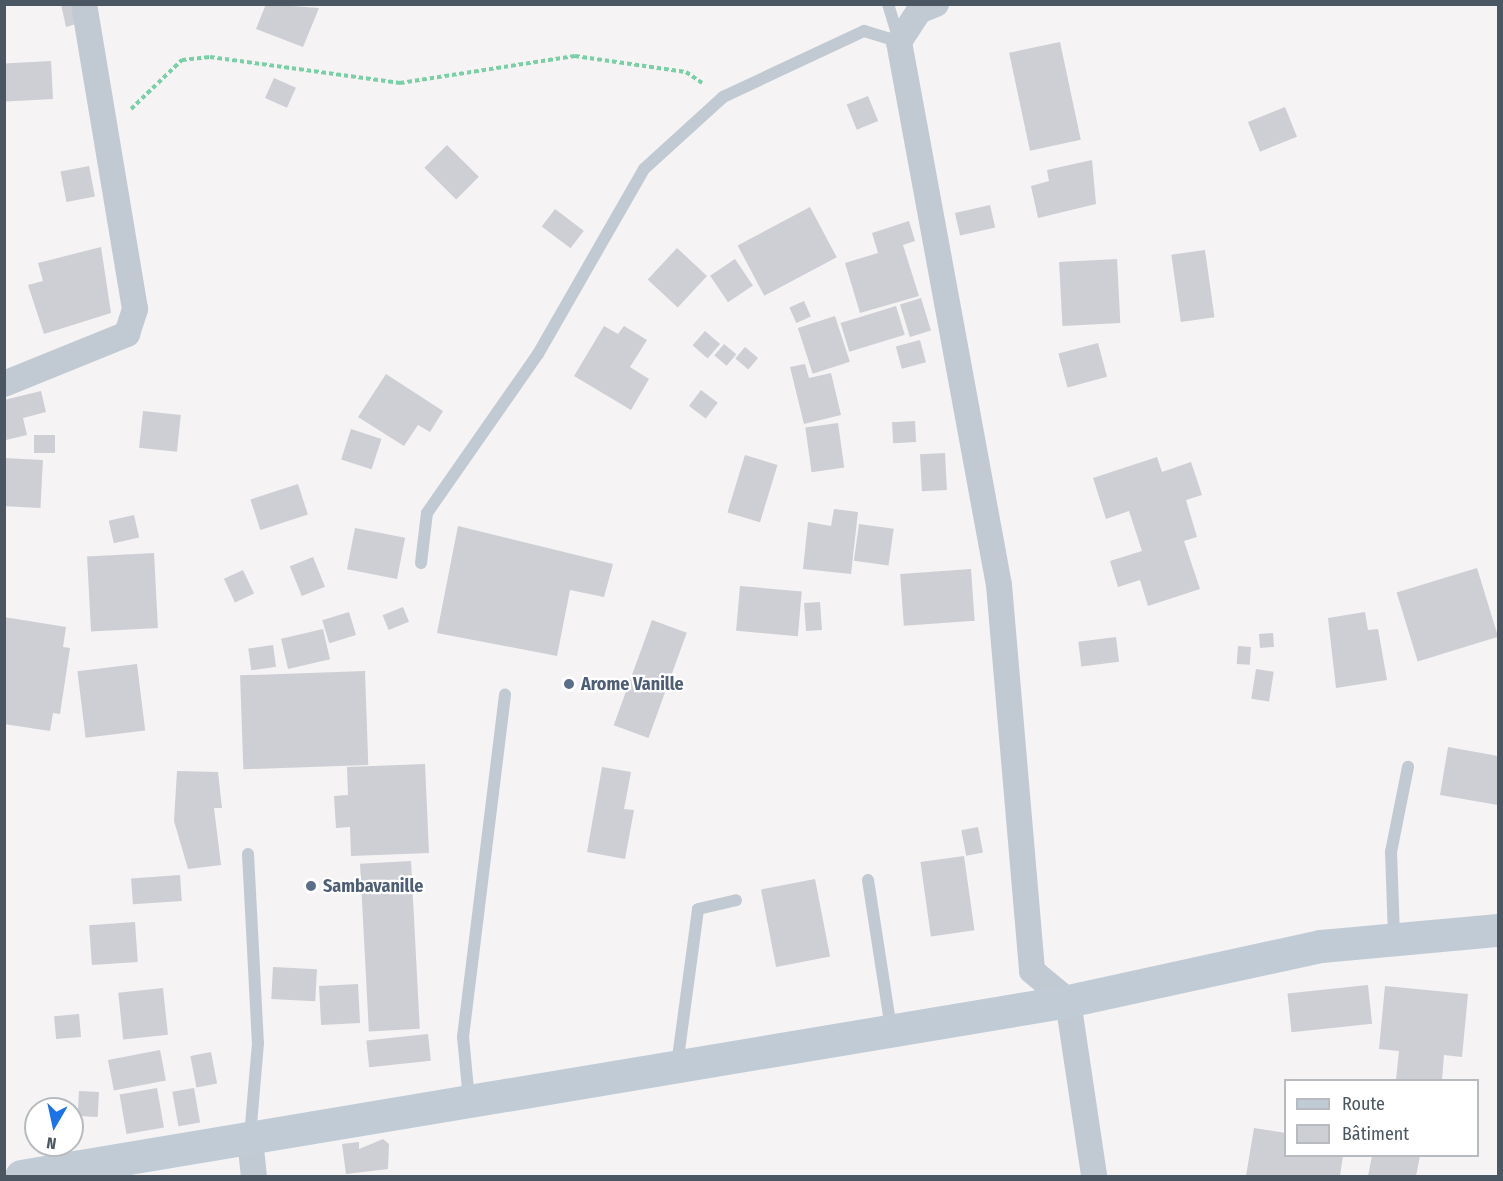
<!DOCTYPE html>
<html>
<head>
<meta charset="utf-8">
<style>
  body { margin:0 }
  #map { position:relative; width:1503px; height:1181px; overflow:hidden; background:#f5f3f3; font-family:"Fira Sans Condensed",sans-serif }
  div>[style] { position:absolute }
  .building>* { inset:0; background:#cdcfd5; transform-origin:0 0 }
  .path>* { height:4px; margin-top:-2px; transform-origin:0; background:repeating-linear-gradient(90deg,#7ad0a6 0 4.5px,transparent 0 7.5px) }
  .lane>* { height:12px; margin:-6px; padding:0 6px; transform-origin:6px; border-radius:6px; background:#c1cad2 }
  .street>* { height:26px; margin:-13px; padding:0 13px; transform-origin:13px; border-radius:13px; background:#c1cad2 }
  .secondary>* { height:33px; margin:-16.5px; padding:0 16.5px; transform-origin:16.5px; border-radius:16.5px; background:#c1cbd6 }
  .dots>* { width:16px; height:16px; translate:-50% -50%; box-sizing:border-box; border:3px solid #fff; border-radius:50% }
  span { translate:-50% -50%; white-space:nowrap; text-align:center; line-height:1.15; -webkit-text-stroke:4.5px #fff; paint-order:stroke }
  .service-label { font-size:18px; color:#4e5e75; font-weight:700 }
  .left { translate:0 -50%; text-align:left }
  .frame { position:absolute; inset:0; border:6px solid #4a5661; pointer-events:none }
  .legend { position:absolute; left:1284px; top:1079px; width:195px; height:78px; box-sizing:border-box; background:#fff; border:2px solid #b7bbc0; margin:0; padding:8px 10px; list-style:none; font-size:18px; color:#4a5661 }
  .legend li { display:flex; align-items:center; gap:12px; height:30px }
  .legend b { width:30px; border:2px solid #b7bbc0 }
  .north { position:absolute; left:24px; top:1097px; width:60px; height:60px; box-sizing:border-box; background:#fff; border:2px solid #b7bbc0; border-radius:50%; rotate:189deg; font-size:16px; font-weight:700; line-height:24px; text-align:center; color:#4a5661 }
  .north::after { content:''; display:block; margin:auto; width:21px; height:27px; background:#1a73e8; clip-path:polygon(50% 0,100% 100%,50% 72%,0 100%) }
</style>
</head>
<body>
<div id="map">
  <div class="building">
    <div style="clip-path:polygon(61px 4px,79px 4px,83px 22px,66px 27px)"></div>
    <div style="clip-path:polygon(266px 4px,319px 8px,303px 47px,256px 29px)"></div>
    <div style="left:1060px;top:42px;width:100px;height:52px;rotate:78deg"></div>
    <div style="left:51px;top:61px;width:38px;height:47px;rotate:87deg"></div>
    <div style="left:274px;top:78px;width:24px;height:22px;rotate:24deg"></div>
    <div style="left:868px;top:96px;width:27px;height:23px;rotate:68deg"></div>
    <div style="left:1285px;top:107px;width:32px;height:40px;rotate:68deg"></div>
    <div style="left:447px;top:145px;width:45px;height:32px;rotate:45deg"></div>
    <div style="clip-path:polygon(1092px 160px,1096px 204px,1038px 218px,1031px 186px,1049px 181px,1047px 170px)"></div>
    <div style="left:89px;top:166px;width:31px;height:29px;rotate:79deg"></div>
    <div style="left:990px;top:205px;width:23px;height:36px;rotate:77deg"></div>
    <div style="left:810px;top:207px;width:57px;height:82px;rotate:62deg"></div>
    <div style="left:555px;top:209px;width:36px;height:22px;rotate:37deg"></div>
    <div style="clip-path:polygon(909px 221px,915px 241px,903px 245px,919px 296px,860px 313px,845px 263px,878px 253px,872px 233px)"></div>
    <div style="clip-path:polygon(101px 247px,111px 313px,44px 334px,28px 285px,43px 281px,38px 263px)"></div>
    <div style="left:677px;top:248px;width:41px;height:43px;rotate:43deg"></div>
    <div style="left:1205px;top:250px;width:68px;height:34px;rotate:82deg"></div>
    <div style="left:735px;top:259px;width:32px;height:30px;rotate:56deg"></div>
    <div style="left:1117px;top:259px;width:64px;height:58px;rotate:87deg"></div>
    <div style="left:921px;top:298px;width:34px;height:22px;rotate:73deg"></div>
    <div style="left:804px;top:301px;width:17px;height:16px;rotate:66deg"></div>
    <div style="left:896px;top:306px;width:30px;height:58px;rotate:73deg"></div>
    <div style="left:835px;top:316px;width:48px;height:39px;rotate:72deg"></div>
    <div style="clip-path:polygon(604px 326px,618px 334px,624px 326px,647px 340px,630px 367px,649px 379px,631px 410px,574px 376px)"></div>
    <div style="left:705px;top:331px;width:20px;height:19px;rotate:41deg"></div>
    <div style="left:920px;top:340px;width:23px;height:25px;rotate:75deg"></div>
    <div style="left:1098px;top:343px;width:35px;height:41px;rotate:75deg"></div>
    <div style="left:724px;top:344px;width:16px;height:15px;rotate:40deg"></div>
    <div style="left:745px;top:347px;width:17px;height:15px;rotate:40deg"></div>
    <div style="clip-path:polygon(805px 364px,809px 378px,831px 373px,841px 415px,804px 424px,790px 367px)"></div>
    <div style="clip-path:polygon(386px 374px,443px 411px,430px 432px,418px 425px,404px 446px,358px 417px)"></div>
    <div style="left:701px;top:390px;width:21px;height:20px;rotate:37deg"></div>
    <div style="clip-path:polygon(41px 391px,46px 412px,23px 418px,27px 435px,6px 440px,4px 400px)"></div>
    <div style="left:143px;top:411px;width:38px;height:37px;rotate:6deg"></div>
    <div style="left:915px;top:421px;width:21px;height:23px;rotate:87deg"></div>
    <div style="left:838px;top:423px;width:45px;height:33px;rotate:82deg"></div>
    <div style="left:351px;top:429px;width:32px;height:32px;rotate:18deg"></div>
    <div style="left:34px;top:435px;width:21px;height:18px"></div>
    <div style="left:945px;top:453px;width:37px;height:25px;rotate:87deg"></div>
    <div style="left:745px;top:455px;width:34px;height:60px;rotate:17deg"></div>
    <div style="clip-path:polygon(1157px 457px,1162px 472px,1191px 462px,1202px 495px,1186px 500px,1197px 537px,1184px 541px,1200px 589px,1148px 606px,1140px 580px,1118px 587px,1110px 561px,1142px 551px,1129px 511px,1106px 519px,1093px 478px)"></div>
    <div style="left:4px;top:458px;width:39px;height:48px;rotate:3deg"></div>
    <div style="left:298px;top:484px;width:32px;height:50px;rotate:72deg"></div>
    <div style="clip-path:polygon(834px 509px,858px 512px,851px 574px,803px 569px,808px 522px,831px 526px)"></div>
    <div style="left:134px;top:515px;width:23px;height:26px;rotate:77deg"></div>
    <div style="left:859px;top:524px;width:35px;height:37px;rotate:8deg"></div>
    <div style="clip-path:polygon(458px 526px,613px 564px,604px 597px,570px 590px,557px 656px,437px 633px)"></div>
    <div style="left:355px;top:528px;width:51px;height:42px;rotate:11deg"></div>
    <div style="left:154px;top:553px;width:75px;height:67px;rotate:87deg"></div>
    <div style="left:313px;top:557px;width:32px;height:25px;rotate:68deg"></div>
    <div style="left:1477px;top:568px;width:72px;height:84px;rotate:73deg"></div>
    <div style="left:971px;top:569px;width:52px;height:71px;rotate:86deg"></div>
    <div style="left:243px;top:570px;width:26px;height:21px;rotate:65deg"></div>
    <div style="left:740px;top:586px;width:62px;height:45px;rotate:5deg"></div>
    <div style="left:820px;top:602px;width:28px;height:16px;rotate:86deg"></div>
    <div style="left:403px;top:607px;width:16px;height:22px;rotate:68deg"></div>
    <div style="left:349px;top:612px;width:24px;height:28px;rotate:73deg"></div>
    <div style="clip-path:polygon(1365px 612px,1368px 630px,1378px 629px,1387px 680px,1336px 688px,1328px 618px)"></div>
    <div style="clip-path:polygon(4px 617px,66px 627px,63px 647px,70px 648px,60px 714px,53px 713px,50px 731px,4px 724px)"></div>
    <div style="left:652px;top:620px;width:37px;height:112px;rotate:20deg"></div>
    <div style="left:323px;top:629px;width:31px;height:43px;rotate:77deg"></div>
    <div style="left:1273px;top:633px;width:14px;height:14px;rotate:86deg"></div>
    <div style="left:1116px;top:637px;width:25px;height:38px;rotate:83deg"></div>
    <div style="left:273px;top:645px;width:22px;height:25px;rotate:82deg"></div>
    <div style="left:1238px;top:646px;width:13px;height:18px;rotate:4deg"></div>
    <div style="left:137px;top:664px;width:67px;height:60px;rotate:83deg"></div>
    <div style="left:1256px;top:669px;width:18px;height:30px;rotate:9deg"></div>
    <div style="left:365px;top:671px;width:94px;height:125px;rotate:88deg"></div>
    <div style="clip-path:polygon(1448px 747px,1498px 756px,1498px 805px,1440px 795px)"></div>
    <div style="clip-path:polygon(425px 764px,429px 853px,351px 856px,350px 827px,336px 828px,334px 796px,348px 795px,347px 767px)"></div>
    <div style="clip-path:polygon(602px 767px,631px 772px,624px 809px,634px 810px,625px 859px,587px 852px)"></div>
    <div style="clip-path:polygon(177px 771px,218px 772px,222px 808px,214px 808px,221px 865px,188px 869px,174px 821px)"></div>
    <div style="left:978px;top:827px;width:26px;height:17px;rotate:79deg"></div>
    <div style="left:964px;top:856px;width:75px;height:44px;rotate:82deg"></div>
    <div style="left:411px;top:861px;width:168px;height:51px;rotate:87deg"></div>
    <div style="left:180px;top:875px;width:26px;height:49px;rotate:86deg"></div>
    <div style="left:815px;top:879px;width:79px;height:55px;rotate:79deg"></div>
    <div style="left:135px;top:922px;width:40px;height:46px;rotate:86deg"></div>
    <div style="left:273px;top:967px;width:44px;height:32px;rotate:3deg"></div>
    <div style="left:358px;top:984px;width:39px;height:39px;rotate:87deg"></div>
    <div style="left:1368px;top:985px;width:39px;height:81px;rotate:84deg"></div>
    <div style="clip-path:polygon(1385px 986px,1468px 994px,1462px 1057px,1444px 1055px,1442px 1080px,1396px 1080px,1399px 1051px,1379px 1049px)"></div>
    <div style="left:163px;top:988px;width:47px;height:45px;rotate:84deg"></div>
    <div style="left:79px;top:1014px;width:23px;height:25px;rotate:85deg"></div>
    <div style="left:428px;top:1034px;width:27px;height:62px;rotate:84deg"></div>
    <div style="left:160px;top:1050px;width:31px;height:53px;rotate:79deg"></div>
    <div style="left:211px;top:1052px;width:32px;height:21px;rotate:79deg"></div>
    <div style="left:157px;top:1088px;width:40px;height:38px;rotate:80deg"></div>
    <div style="left:194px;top:1088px;width:35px;height:22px;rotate:80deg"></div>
    <div style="left:79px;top:1091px;width:20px;height:25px;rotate:3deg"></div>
    <div style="clip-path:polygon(1254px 1128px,1286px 1133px,1286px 1156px,1343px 1156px,1340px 1176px,1246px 1176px)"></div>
    <div style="clip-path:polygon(383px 1139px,389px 1144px,388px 1169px,346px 1174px,342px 1144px,359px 1142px,359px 1149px)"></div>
    <div style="clip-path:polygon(1372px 1156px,1420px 1156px,1416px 1176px,1368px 1176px)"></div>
  </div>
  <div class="path">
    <div style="left:131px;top:109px;width:71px;rotate:-43.9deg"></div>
    <div style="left:182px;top:60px;width:28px;rotate:-6deg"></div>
    <div style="left:210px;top:57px;width:192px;rotate:7.8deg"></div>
    <div style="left:400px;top:83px;width:177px;rotate:-8.8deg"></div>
    <div style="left:575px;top:56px;width:112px;rotate:8.2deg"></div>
    <div style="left:686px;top:72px;width:22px;rotate:34deg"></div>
  </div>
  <div class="lane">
    <div style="left:888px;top:4px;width:38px;rotate:73deg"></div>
    <div style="left:421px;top:563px;width:50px;rotate:-83.2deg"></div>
    <div style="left:427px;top:513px;width:194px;rotate:-55.1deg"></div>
    <div style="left:538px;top:354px;width:213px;rotate:-60.2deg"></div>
    <div style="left:644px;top:169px;width:107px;rotate:-42.3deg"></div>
    <div style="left:723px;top:97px;width:156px;rotate:-25.1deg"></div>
    <div style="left:864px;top:31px;width:37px;rotate:17deg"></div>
    <div style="left:248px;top:854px;width:189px;rotate:87deg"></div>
    <div style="left:258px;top:1043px;width:94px;rotate:94.9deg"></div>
    <div style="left:868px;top:880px;width:151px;rotate:81.2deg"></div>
    <div style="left:1394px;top:937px;width:85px;rotate:-92deg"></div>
    <div style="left:1391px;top:852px;width:87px;rotate:-78.7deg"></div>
    <div style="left:677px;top:1065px;width:157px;rotate:-82.3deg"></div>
    <div style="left:698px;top:909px;width:39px;rotate:-13deg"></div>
    <div style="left:469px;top:1100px;width:63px;rotate:-95.4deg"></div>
    <div style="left:463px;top:1037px;width:345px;rotate:-83deg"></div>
  </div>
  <div class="street">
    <div style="left:936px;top:4px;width:18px;rotate:158deg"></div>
    <div style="left:919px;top:11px;width:37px;rotate:123deg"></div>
    <div style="left:899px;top:42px;width:552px;rotate:79.57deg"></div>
    <div style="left:999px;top:585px;width:387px;rotate:85.1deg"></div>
    <div style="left:1032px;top:971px;width:47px;rotate:39.8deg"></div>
    <div style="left:1068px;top:1001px;width:177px;rotate:81.5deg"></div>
    <div style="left:4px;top:384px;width:133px;rotate:-22.1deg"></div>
    <div style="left:127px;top:334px;width:26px;rotate:-72deg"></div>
    <div style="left:135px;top:309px;width:309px;rotate:-99.5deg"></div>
    <div style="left:250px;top:1139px;width:37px;rotate:84deg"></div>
  </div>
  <div class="secondary">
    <div style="left:21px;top:1176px;width:1062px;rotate:-9.49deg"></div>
    <div style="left:1068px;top:1001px;width:259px;rotate:-12.3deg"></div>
    <div style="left:1321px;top:946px;width:178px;rotate:-5.2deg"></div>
  </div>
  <div class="dots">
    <div style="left:569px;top:684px;background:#5c6f8a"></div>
    <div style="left:311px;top:886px;background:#5c6f8a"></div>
  </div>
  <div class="service-label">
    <span class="left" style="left:581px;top:684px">Arome Vanille</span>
    <span class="left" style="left:323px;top:886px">Sambavanille</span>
  </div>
  <div class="frame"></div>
  <ul class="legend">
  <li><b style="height:8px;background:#c1cbd6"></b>Route</li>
  <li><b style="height:16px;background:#cdcfd5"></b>Bâtiment</li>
  </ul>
  <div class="north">N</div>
</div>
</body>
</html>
